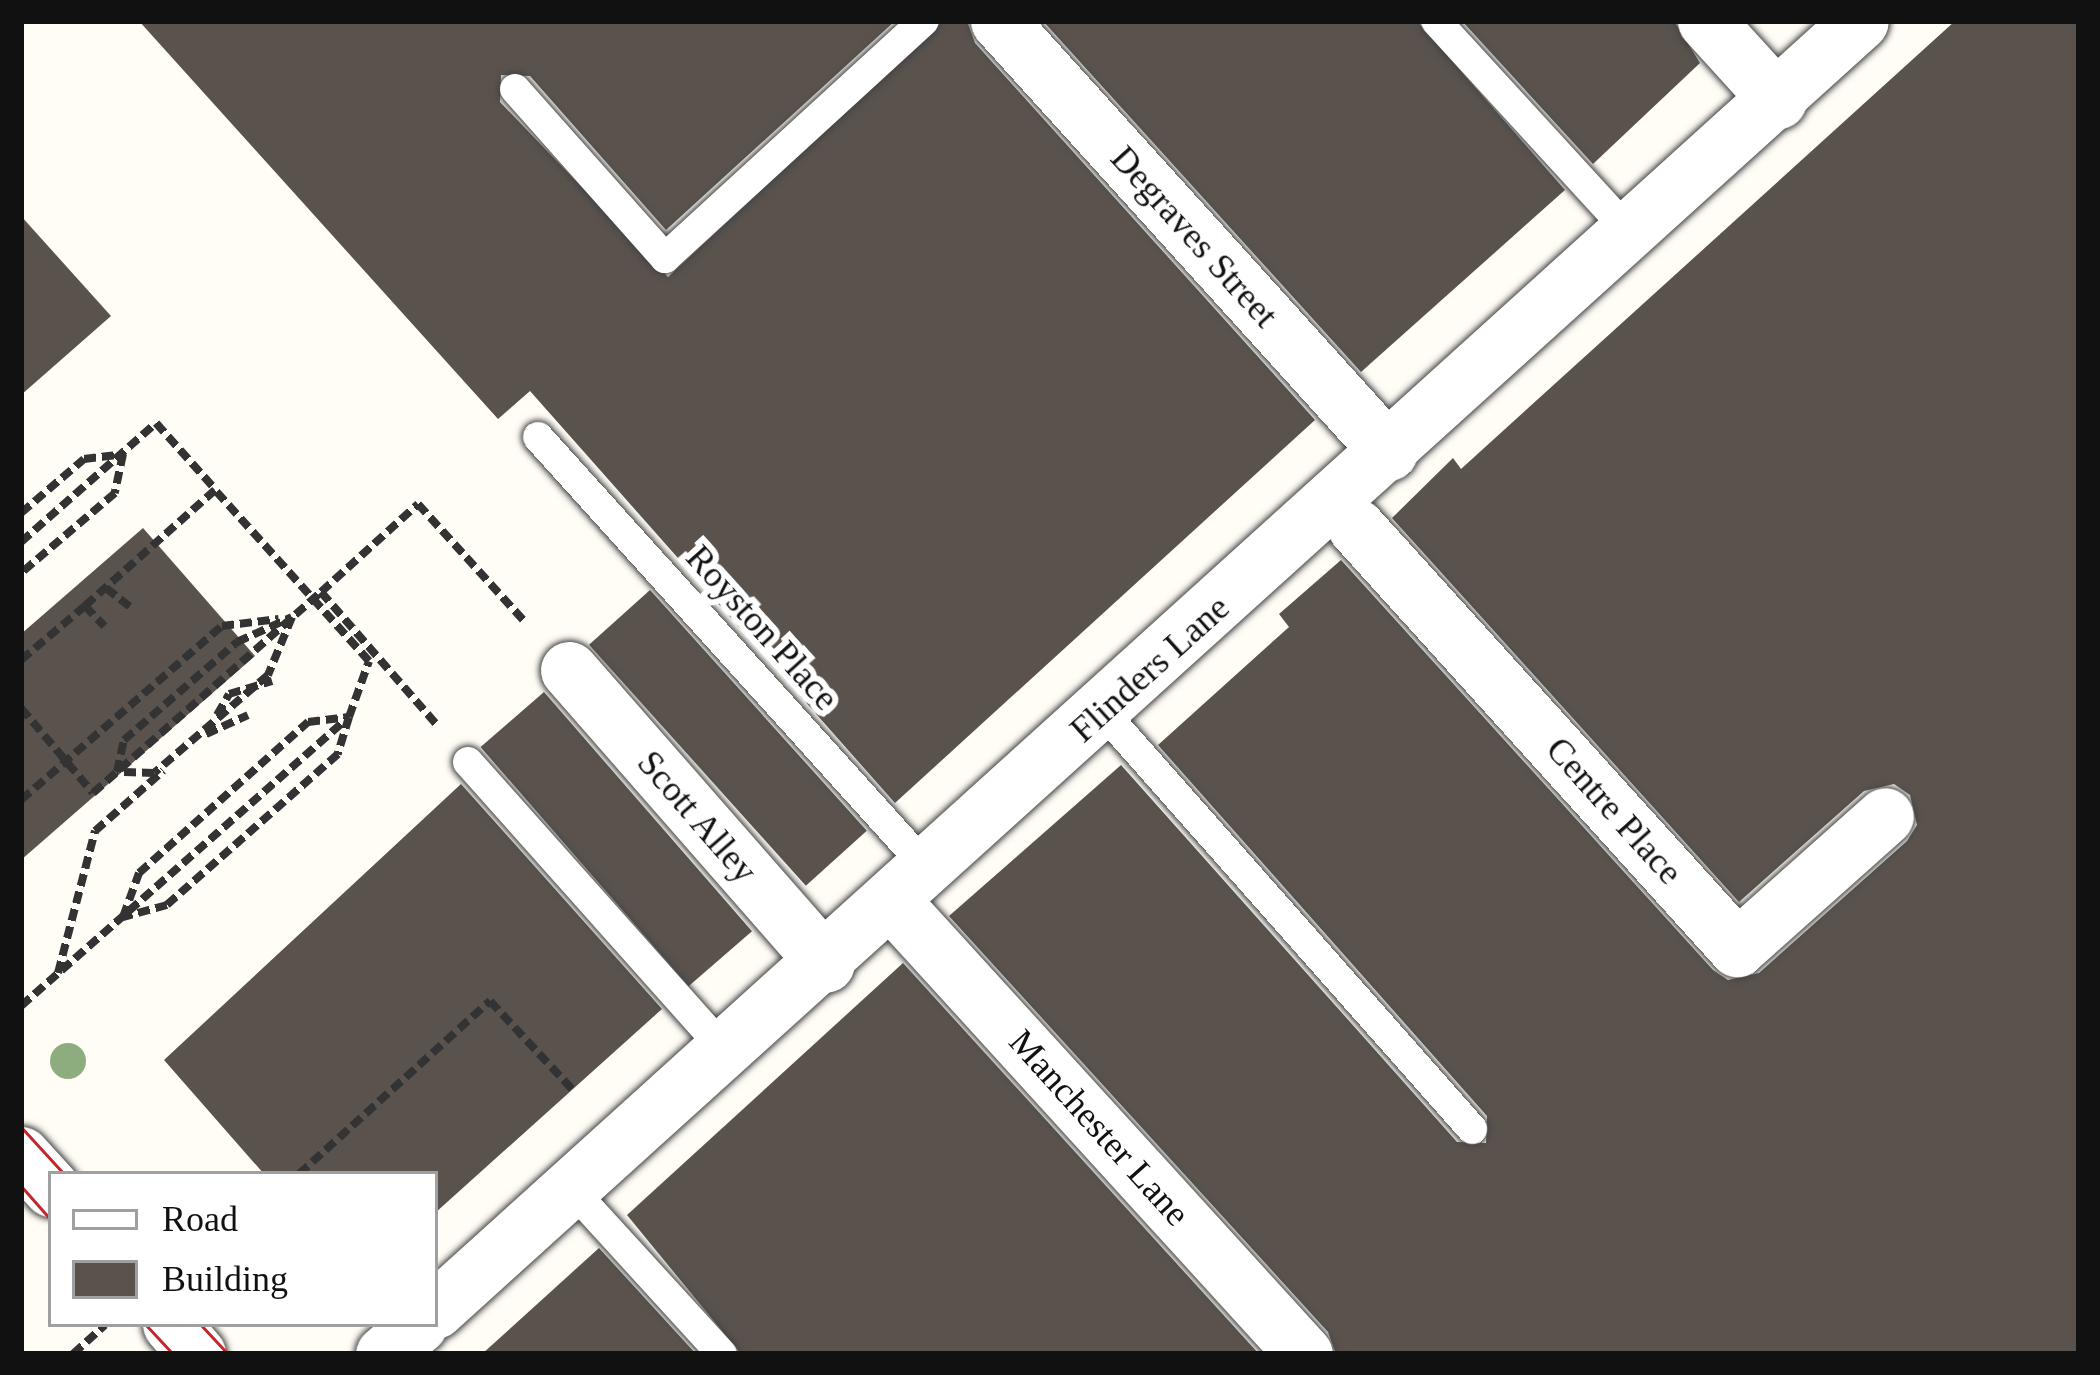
<!DOCTYPE html>
<html>
<head>
<meta charset="utf-8">
<style>
  body { margin:0 }
  #map { position:relative; width:2100px; height:1375px; overflow:hidden; background:#fffdf5; font-family:Georgia,serif }
  div>[style] { position:absolute }
  .building>* { inset:0; background:#5a524d; transform-origin:0 0 }
  .path>* { height:8px; margin-top:-4px; transform-origin:0; background:repeating-linear-gradient(90deg,#333 0 12px,transparent 0 18px) }
  .roads { filter:drop-shadow(0 0 3px #444) drop-shadow(0 0 3px #444) }
  .lane>* { height:30px; margin:-15px; padding:0 15px; transform-origin:15px; border-radius:15px; background:#fff }
  .street>* { height:57px; margin:-28.5px; padding:0 28.5px; transform-origin:28.5px; border-radius:28.5px; background:#fff }
  .tram>* { height:3px; margin:-1.5px; padding:0 1.5px; transform-origin:1.5px; border-radius:1.5px; background:#c4262e }
  .trees>* { width:36px; height:36px; margin:-18px; border-radius:50%; background:#8dad7f }
  span { translate:-50% -50%; white-space:nowrap; text-align:center; line-height:1.15; -webkit-text-stroke:12px #fff; paint-order:stroke }
  .street-label { font-size:36px; color:#111 }
  .frame { position:absolute; inset:0; border:24px solid #111; pointer-events:none }
  .legend { position:absolute; left:48px; top:1171px; width:390px; height:156px; box-sizing:border-box; background:#fff; border:3px solid #a0a0a0; margin:0; padding:15px 21px; list-style:none; font-size:36px; color:#111 }
  .legend li { display:flex; align-items:center; gap:24px; height:60px }
  .legend b { width:60px; border:3px solid #a0a0a0 }
</style>
</head>
<body>
<div id="map">
  <div class="building">
    <div style="clip-path:polygon(139px 21px,895px 21px,666px 230px,530px 76px,501px 75px,500px 102px,668px 277px,943px 21px,967px 21px,975px 43px,1315px 420px,895px 803px,530px 391px,498px 419px)"></div>
    <div style="clip-path:polygon(1043px 21px,1417px 21px,1565px 190px,1361px 372px)"></div>
    <div style="clip-path:polygon(1462px 21px,1674px 21px,1700px 63px,1593px 164px)"></div>
    <div style="clip-path:polygon(1955px 21px,2079px 21px,2079px 1354px,1336px 1354px,1328px 1332px,949px 916px,1121px 765px,1457px 1142px,1486px 1143px,1487px 1116px,1158px 745px,1289px 627px,1279px 614px,1341px 560px,1713px 970px,1728px 980px,1759px 973px,1907px 841px,1917px 825px,1910px 795px,1894px 784px,1864px 791px,1739px 902px,1392px 518px,1453px 458px,1461px 469px)"></div>
    <div style="clip-path:polygon(21px 216px,111px 316px,21px 395px)"></div>
    <div style="clip-path:polygon(143px 528px,255px 656px,21px 860px,21px 634px)"></div>
    <div style="left:650px;top:590px;width:324px;height:82px;rotate:48deg"></div>
    <div style="left:544px;top:692px;width:317px;height:84px;rotate:49deg"></div>
    <div style="clip-path:polygon(461px 784px,662px 1009px,435px 1213px,435px 1174px,264px 1174px,164px 1060px)"></div>
    <div style="clip-path:polygon(903px 963px,1259px 1354px,741px 1354px,627px 1215px)"></div>
    <div style="clip-path:polygon(599px 1248px,696px 1354px,482px 1354px)"></div>
  </div>
  <div class="path">
    <div style="left:21px;top:513px;width:83px;rotate:-40.6deg"></div>
    <div style="left:84px;top:459px;width:39px;rotate:-7deg"></div>
    <div style="left:123px;top:454px;width:40px;rotate:102deg"></div>
    <div style="left:115px;top:493px;width:123px;rotate:139.6deg"></div>
    <div style="left:21px;top:542px;width:180px;rotate:-41.4deg"></div>
    <div style="left:156px;top:423px;width:89px;rotate:48.2deg"></div>
    <div style="left:106px;top:588px;width:31px;rotate:38deg"></div>
    <div style="left:321px;top:592px;width:131px;rotate:-42.2deg"></div>
    <div style="left:418px;top:504px;width:161px;rotate:47.8deg"></div>
    <div style="left:292px;top:617px;width:63px;rotate:112.5deg"></div>
    <div style="left:268px;top:675px;width:150px;rotate:139.3deg"></div>
    <div style="left:154px;top:773px;width:37px;rotate:-178deg"></div>
    <div style="left:117px;top:772px;width:33px;rotate:-78deg"></div>
    <div style="left:124px;top:740px;width:150px;rotate:-40.9deg"></div>
    <div style="left:237px;top:642px;width:60px;rotate:-24.4deg"></div>
    <div style="left:21px;top:660px;width:84px;rotate:-40.2deg"></div>
    <div style="left:21px;top:708px;width:111px;rotate:49.7deg"></div>
    <div style="left:93px;top:793px;width:304px;rotate:-41.4deg"></div>
    <div style="left:321px;top:592px;width:176px;rotate:48.9deg"></div>
    <div style="left:217px;top:715px;width:24px;rotate:-60deg"></div>
    <div style="left:229px;top:694px;width:45px;rotate:-16.8deg"></div>
    <div style="left:349px;top:717px;width:39px;rotate:107deg"></div>
    <div style="left:338px;top:754px;width:228px;rotate:138.6deg"></div>
    <div style="left:167px;top:905px;width:46px;rotate:164.7deg"></div>
    <div style="left:123px;top:917px;width:47px;rotate:-70deg"></div>
    <div style="left:139px;top:873px;width:227px;rotate:-41.8deg"></div>
    <div style="left:308px;top:722px;width:41px;rotate:-7deg"></div>
    <div style="left:206px;top:734px;width:46px;rotate:-24.3deg"></div>
    <div style="left:21px;top:800px;width:266px;rotate:-40.9deg"></div>
    <div style="left:222px;top:626px;width:57px;rotate:-7deg"></div>
    <div style="left:58px;top:973px;width:147px;rotate:-75.4deg"></div>
    <div style="left:95px;top:831px;width:91px;rotate:-41.4deg"></div>
    <div style="left:21px;top:1006px;width:437px;rotate:-41.4deg"></div>
    <div style="left:349px;top:717px;width:59px;rotate:-70.3deg"></div>
    <div style="left:369px;top:661px;width:230px;rotate:-132deg"></div>
    <div style="left:215px;top:490px;width:174px;rotate:138.3deg"></div>
    <div style="left:85px;top:606px;width:28px;rotate:46deg"></div>
    <div style="left:299px;top:1174px;width:258px;rotate:-42.2deg"></div>
    <div style="left:490px;top:1001px;width:125px;rotate:47deg"></div>
    <div style="left:73px;top:1354px;width:43px;rotate:-42.2deg"></div>
  </div>
  <div class="roads">
    <div class="lane">
      <div style="left:1436px;top:21px;width:289px;rotate:47.5deg"></div>
      <div style="left:515px;top:89px;width:226px;rotate:48.4deg"></div>
      <div style="left:665px;top:258px;width:351px;rotate:-42.5deg"></div>
      <div style="left:538px;top:437px;width:583px;rotate:47.92deg"></div>
      <div style="left:1103px;top:712px;width:557px;rotate:48.49deg"></div>
      <div style="left:468px;top:762px;width:390px;rotate:48.3deg"></div>
      <div style="left:574px;top:1192px;width:219px;rotate:47.6deg"></div>
    </div>
    <div class="street">
      <div style="left:999px;top:21px;width:581px;rotate:47.86deg"></div>
      <div style="left:1706px;top:21px;width:107px;rotate:47.7deg"></div>
      <div style="left:1356px;top:527px;width:568px;rotate:47.86deg"></div>
      <div style="left:1737px;top:948px;width:198px;rotate:-41.7deg"></div>
      <div style="left:569px;top:670px;width:390px;rotate:48.8deg"></div>
      <div style="left:893px;top:903px;width:610px;rotate:47.66deg"></div>
      <div style="left:21px;top:1155px;width:45px;rotate:47.7deg"></div>
      <div style="left:435px;top:1310px;width:1921px;rotate:-42.13deg"></div>
      <div style="left:171px;top:1324px;width:40px;rotate:49deg"></div>
      <div style="left:384px;top:1354px;width:46px;rotate:-40.6deg"></div>
    </div>
  </div>
  <div class="tram">
    <div style="left:21px;top:1127px;width:64px;rotate:47.5deg"></div>
    <div style="left:21px;top:1186px;width:45px;rotate:48.6deg"></div>
    <div style="left:145px;top:1324px;width:41px;rotate:47deg"></div>
    <div style="left:200px;top:1324px;width:41px;rotate:47deg"></div>
  </div>
  <div class="trees">
    <div style="left:68px;top:1061px"></div>
  </div>
  <div class="street-label">
    <span style="left:1194px;top:237px;rotate:48deg">Degraves Street</span>
    <span style="left:762px;top:628px;rotate:48deg">Royston Place</span>
    <span style="left:1150px;top:669px;rotate:-42deg">Flinders Lane</span>
    <span style="left:1614px;top:811px;rotate:48deg">Centre Place</span>
    <span style="left:697px;top:817px;rotate:49deg">Scott Alley</span>
    <span style="left:1099px;top:1128px;rotate:48deg">Manchester Lane</span>
  </div>
  <div class="frame"></div>
  <ul class="legend">
  <li><b style="height:15px;background:#fff"></b>Road</li>
  <li><b style="height:33px;background:#5a524d"></b>Building</li>
  </ul>
</div>
</body>
</html>
